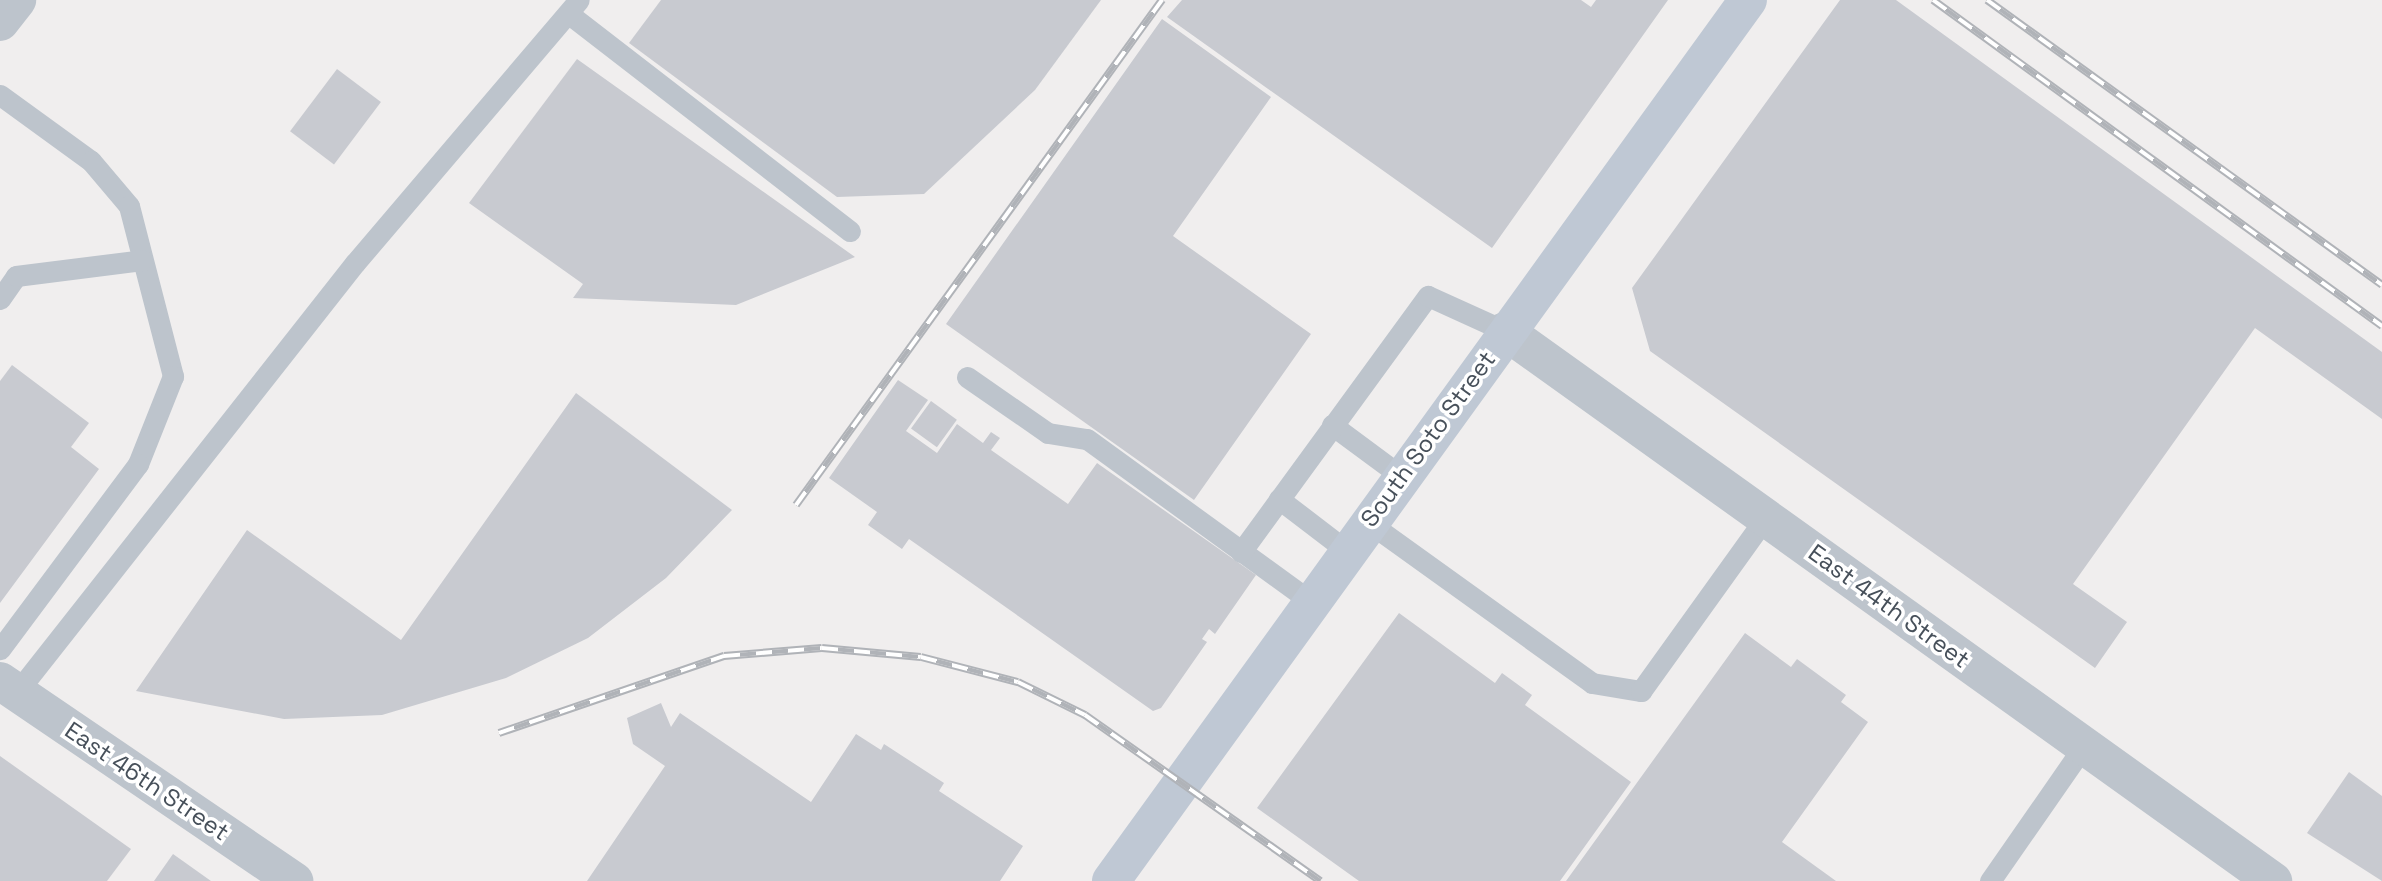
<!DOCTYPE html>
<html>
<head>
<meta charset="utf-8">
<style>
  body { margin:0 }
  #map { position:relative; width:2382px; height:881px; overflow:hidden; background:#f0eeee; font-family:"Space Grotesk",sans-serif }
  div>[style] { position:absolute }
  .building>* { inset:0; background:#c8cad0; transform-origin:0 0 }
  .service>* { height:21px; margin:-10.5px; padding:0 10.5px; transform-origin:10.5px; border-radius:10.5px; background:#bdc4cc }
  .minor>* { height:38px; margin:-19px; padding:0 19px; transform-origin:19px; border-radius:19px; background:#bdc4cc }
  .tertiary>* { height:38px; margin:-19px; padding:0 19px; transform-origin:19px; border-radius:19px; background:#bdc4cc }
  .secondary>* { height:38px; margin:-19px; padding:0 19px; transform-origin:19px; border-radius:19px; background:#bfc8d4 }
  .rail>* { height:8px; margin-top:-4px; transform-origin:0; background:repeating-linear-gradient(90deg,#fff 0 16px,#b0b3b8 0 32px); box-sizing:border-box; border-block:2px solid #b0b3b8 }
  span { translate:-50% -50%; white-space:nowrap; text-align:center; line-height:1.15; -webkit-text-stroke:7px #fff; paint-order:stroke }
  .street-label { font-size:24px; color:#47505a }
</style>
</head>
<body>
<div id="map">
  <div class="building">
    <div style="clip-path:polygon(661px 0,1101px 0,1035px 90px,924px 194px,837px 197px,629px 43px)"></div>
    <div style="clip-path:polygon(1182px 0,1581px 0,1591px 7px,1596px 0,1668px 0,1492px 248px,1167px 17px)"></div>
    <div style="clip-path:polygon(1840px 0,1896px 0,2382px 352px,2382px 419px,2255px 328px,2073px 584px,2127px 622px,2095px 668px,1650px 351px,1632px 288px)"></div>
    <div style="clip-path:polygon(1162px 19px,1271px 97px,1173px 236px,1311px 334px,1194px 500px,946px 324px)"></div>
    <div style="clip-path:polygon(577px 59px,855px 257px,736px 305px,573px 298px,583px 284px,469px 203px)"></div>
    <div style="left:337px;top:69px;width:55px;height:78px;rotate:37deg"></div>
    <div style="clip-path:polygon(12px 365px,89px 423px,71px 447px,99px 469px,0 603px,0 381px)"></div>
    <div style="clip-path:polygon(898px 380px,928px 400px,906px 431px,937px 453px,957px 424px,983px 443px,991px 432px,1000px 438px,991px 450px,1068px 504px,1097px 463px,1256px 575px,1215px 634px,1209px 629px,1202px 639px,1207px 642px,1161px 708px,1153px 711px,909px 539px,902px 549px,868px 525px,877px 512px,829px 478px)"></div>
    <div style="clip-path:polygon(576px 393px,732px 510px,666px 578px,588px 638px,506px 678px,382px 715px,284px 719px,136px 691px,247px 530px,401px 640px)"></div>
    <div style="left:931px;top:401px;width:32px;height:34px;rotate:36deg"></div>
    <div style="clip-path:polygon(1399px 613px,1495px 683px,1502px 673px,1532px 695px,1525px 705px,1631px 782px,1560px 881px,1359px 881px,1257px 808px)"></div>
    <div style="clip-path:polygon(1745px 633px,1791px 667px,1797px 659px,1846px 695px,1841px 702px,1868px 722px,1782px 842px,1836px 881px,1566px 881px)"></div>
    <div style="clip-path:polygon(661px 703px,671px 727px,680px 713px,811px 802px,856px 734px,881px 750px,884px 744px,944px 783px,939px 791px,1023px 846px,1000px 881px,587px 881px,665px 766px,633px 744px,627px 718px)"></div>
    <div style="clip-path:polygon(0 756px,131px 849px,107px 881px,0 881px)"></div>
    <div style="clip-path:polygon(2349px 772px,2382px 796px,2382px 881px,2307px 833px)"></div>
    <div style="clip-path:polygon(173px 854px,211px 881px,154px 881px)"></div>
  </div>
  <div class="service">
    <div style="left:569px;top:14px;width:355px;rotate:37.7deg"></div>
    <div style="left:0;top:95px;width:112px;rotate:36deg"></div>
    <div style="left:91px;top:161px;width:59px;rotate:49.8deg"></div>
    <div style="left:129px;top:206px;width:176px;rotate:75.5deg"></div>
    <div style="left:173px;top:376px;width:95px;rotate:111.7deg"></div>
    <div style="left:138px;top:464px;width:231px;rotate:126.7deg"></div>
    <div style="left:0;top:299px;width:28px;rotate:-55deg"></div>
    <div style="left:16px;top:276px;width:127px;rotate:-7.2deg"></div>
    <div style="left:967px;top:377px;width:98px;rotate:34.7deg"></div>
    <div style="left:1048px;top:433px;width:39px;rotate:9deg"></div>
    <div style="left:1087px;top:439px;width:277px;rotate:36deg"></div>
    <div style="left:1332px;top:425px;width:86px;rotate:36.5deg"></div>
    <div style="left:1279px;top:499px;width:86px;rotate:37.4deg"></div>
    <div style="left:1368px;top:522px;width:276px;rotate:35.7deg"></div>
    <div style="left:1592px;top:683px;width:50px;rotate:9.3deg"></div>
    <div style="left:1641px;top:691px;width:214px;rotate:-54.3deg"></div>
    <div style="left:1241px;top:552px;width:317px;rotate:-53.9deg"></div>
    <div style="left:1428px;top:296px;width:85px;rotate:24.4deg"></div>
    <div style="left:17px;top:692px;width:546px;rotate:-51.77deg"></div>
    <div style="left:355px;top:263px;width:345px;rotate:-49.6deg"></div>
    <div style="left:1990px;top:881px;width:165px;rotate:-55.2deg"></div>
  </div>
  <div class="minor">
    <div style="left:1505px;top:331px;width:945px;rotate:35.61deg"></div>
    <div style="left:0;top:681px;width:356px;rotate:34.2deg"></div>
  </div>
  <div class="tertiary">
    <div style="left:0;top:22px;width:28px;rotate:-52deg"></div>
  </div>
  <div class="secondary">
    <div style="left:1111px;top:881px;width:1087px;rotate:-54.13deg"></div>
  </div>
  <div class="rail">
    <div style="left:1933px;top:0;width:555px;rotate:35.98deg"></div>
    <div style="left:1987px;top:0;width:487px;rotate:35.8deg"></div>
    <div style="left:796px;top:505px;width:624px;rotate:-54.07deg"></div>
    <div style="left:499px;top:733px;width:238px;rotate:-18.9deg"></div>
    <div style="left:724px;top:656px;width:98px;rotate:-4.7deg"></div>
    <div style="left:822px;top:648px;width:99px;rotate:5.2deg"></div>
    <div style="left:921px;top:657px;width:100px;rotate:14.5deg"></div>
    <div style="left:1018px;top:682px;width:75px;rotate:26.2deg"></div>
    <div style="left:1085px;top:715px;width:288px;rotate:35.2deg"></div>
  </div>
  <div class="street-label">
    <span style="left:1428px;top:439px;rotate:-54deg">South Soto Street</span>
    <span style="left:1889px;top:606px;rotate:36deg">East 44th Street</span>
    <span style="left:147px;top:781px;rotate:34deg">East 46th Street</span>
  </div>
</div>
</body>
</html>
